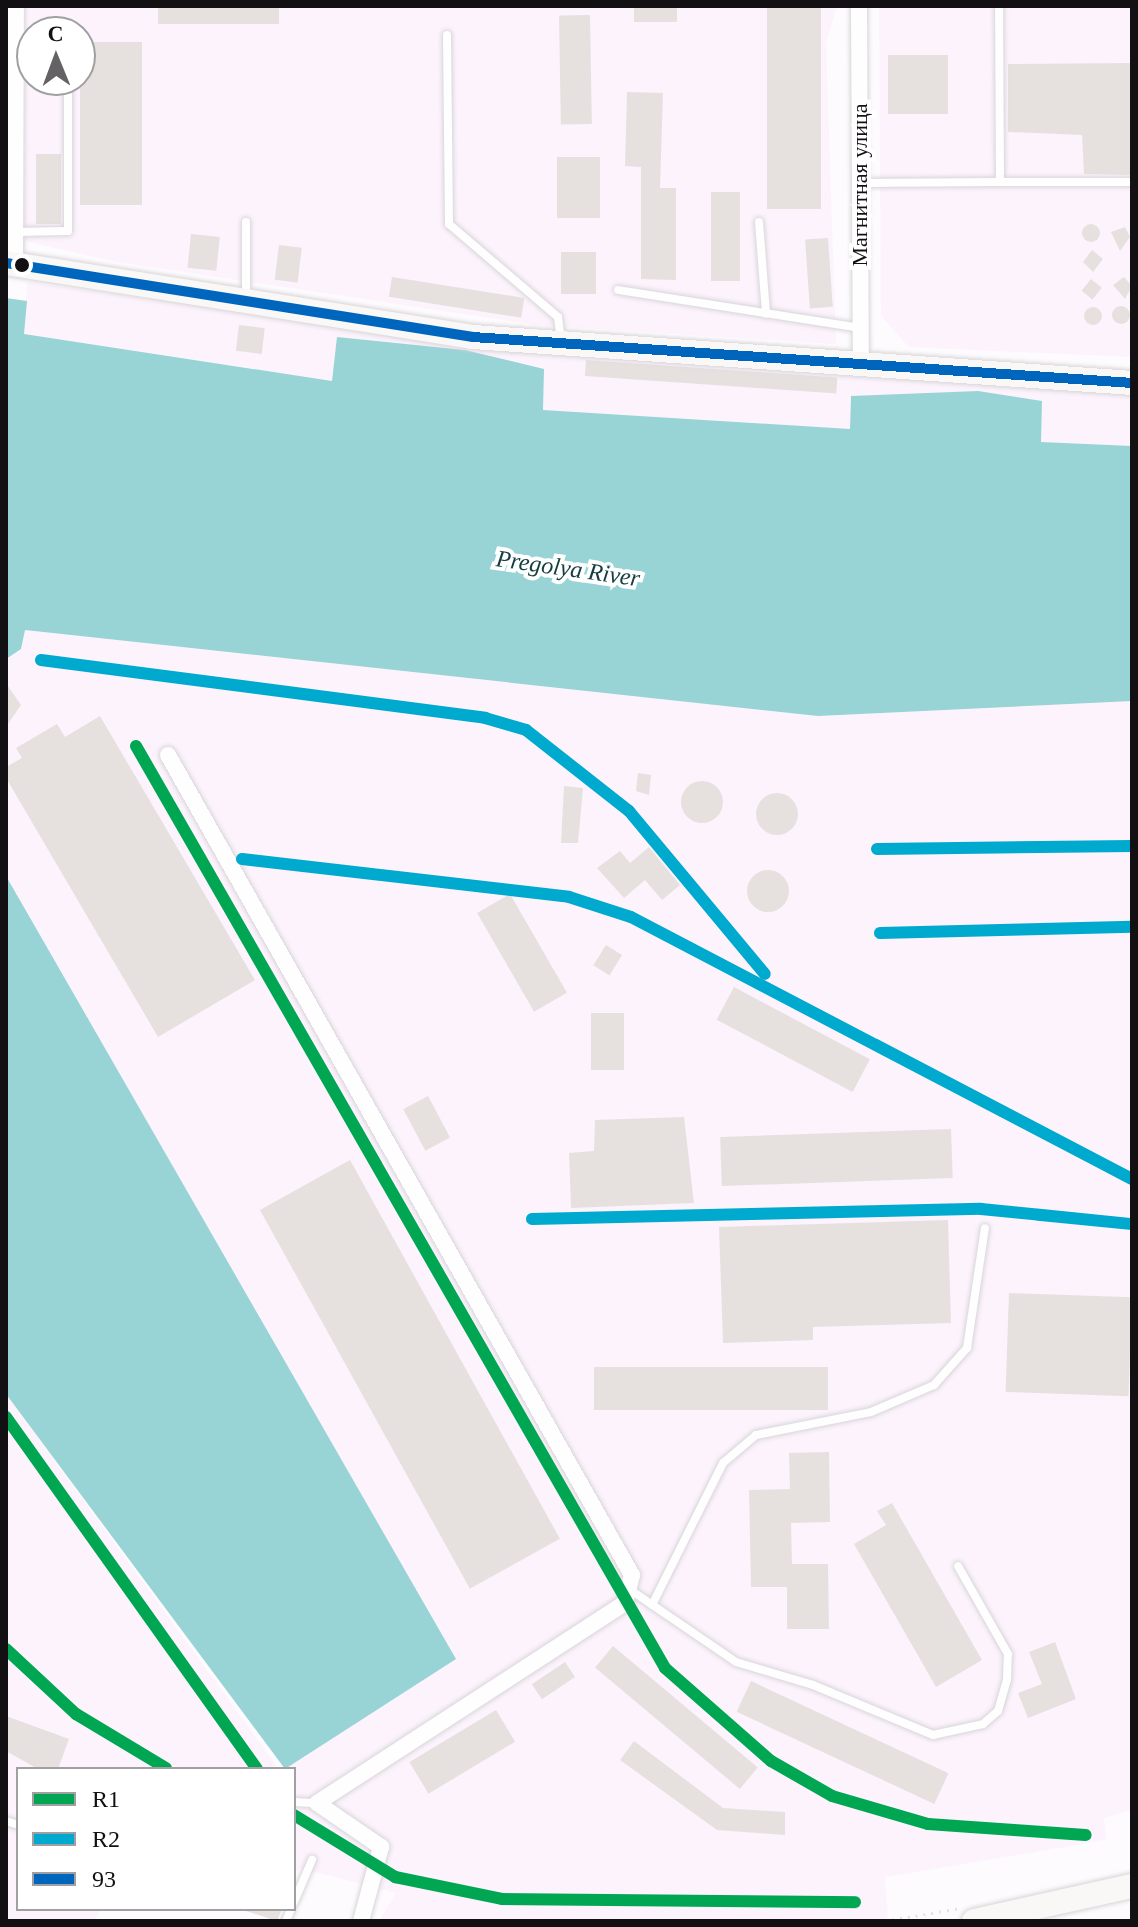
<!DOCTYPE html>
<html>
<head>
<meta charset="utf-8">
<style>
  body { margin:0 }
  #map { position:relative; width:1138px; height:1927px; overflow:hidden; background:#fdfbfd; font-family:"Times New Roman",serif }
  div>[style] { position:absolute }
  .built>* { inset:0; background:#fcf3fd }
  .water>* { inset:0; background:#98d3d6 }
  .building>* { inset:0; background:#e6e1df; transform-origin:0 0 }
  .round { border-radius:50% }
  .path>* { height:3px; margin-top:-1.5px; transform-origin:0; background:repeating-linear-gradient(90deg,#e4e2e4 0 2px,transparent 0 8px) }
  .roads { filter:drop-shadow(0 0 2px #d8d5d8) drop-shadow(0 0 2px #d8d5d8) }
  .lane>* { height:8px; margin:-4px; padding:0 4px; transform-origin:4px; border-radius:4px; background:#fffeff }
  .street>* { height:16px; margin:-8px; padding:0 8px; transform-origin:8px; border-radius:8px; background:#fffeff }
  .secondary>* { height:24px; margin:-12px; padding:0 12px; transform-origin:12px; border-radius:12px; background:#f9f8f6 }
  .bus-1>* { height:10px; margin:-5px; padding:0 5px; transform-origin:5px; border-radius:5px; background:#0065bd }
  .rail-1>* { height:12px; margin:-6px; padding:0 6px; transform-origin:6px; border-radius:6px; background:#00a651 }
  .rail-2>* { height:12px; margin:-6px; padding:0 6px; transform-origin:6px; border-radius:6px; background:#00a9ce }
  .dots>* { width:22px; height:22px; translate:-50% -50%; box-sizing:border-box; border:4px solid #fff; border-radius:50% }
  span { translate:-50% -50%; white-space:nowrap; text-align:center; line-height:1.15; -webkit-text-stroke:8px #fff; paint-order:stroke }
  .street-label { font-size:22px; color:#131014 }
  .water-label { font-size:24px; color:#153e40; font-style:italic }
  .frame { position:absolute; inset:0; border:8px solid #131014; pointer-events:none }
  .legend { position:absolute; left:16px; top:1767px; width:280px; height:144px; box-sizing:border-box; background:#fff; border:2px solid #a19fa1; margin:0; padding:10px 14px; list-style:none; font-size:24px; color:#131014 }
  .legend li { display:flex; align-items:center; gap:16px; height:40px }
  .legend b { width:40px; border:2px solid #a19fa1 }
  .north { position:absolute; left:16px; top:16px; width:80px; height:80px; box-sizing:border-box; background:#fff; border:2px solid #a19fa1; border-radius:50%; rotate:359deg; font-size:22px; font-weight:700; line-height:32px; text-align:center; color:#131014 }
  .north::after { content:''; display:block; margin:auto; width:28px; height:36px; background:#656266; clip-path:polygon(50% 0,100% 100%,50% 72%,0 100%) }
</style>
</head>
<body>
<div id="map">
  <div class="built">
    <div style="clip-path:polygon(evenodd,25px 6px,837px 6px,826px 43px,836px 344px,537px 325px,117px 262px,24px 241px,25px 6px,32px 32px,80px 32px,80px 80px,32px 80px,32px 32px)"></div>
    <div style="clip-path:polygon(879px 6px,1132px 6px,1132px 357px,909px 347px,881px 316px)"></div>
    <div style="clip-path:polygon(27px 282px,546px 352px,1132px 392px,1132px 446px,1041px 442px,979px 391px,851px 396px,850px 430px,543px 410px,465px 350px,338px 337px,333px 381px,24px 334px)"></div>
    <div style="clip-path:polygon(25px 630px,818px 716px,1132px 701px,1132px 1810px,1104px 1818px,1106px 1840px,885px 1877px,888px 1921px,379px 1921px,396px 1893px,300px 1868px,294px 1873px,294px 1769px,285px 1769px,456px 1659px,6px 876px,6px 659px,21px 649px)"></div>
    <div style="clip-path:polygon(6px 1394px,279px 1769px,18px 1769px,18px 1909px,100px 1909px,95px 1921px,6px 1921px)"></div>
  </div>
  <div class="water">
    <div style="clip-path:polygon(6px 298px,27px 301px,24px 334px,332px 381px,337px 337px,465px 350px,544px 369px,543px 410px,850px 429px,851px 396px,978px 391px,1042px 401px,1041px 442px,1132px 446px,1132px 701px,818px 716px,25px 630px,21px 649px,6px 659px)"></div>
    <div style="clip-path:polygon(6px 876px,456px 1659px,285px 1769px,6px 1394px)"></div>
  </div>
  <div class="building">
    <div style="left:158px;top:6px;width:121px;height:18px"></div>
    <div style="left:634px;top:6px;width:43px;height:16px"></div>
    <div style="left:767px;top:6px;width:54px;height:203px"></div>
    <div style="left:590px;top:15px;width:109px;height:31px;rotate:89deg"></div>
    <div style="left:80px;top:42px;width:62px;height:163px"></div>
    <div style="left:888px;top:55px;width:60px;height:59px"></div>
    <div style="clip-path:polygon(1132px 63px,1132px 175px,1084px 174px,1082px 135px,1008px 132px,1008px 64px)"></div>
    <div style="clip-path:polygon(627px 92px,663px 93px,660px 188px,676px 188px,676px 280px,641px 279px,641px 167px,625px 166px)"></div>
    <div style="left:36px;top:154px;width:25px;height:70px"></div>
    <div style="left:557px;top:157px;width:43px;height:61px"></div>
    <div style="left:711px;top:192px;width:29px;height:89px"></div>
    <div class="round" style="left:1082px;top:224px;width:18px;height:18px"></div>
    <div style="clip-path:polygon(1125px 227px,1130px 237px,1120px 251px,1111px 232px)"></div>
    <div style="left:191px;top:234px;width:29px;height:34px;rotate:6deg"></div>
    <div style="left:828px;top:238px;width:69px;height:23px;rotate:86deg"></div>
    <div style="left:279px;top:245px;width:23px;height:35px;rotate:7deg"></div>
    <div style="clip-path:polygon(1092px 250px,1103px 259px,1093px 272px,1083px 262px)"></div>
    <div style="left:561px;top:252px;width:35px;height:42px"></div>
    <div style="left:392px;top:277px;width:134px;height:20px;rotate:9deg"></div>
    <div style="clip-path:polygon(1124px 277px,1132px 286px,1125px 299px,1113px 285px)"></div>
    <div style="left:1091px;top:279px;width:14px;height:15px;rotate:39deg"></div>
    <div class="round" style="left:1112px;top:306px;width:18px;height:18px"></div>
    <div class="round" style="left:1084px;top:307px;width:18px;height:18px"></div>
    <div style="left:239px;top:325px;width:26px;height:26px;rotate:7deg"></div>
    <div style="left:586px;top:360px;width:252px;height:16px;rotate:4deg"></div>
    <div style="clip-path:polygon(6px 683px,21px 705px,6px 727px)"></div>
    <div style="clip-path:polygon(100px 716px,255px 980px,158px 1037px,6px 778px,6px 767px,22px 758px,16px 748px,57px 724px,65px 737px)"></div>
    <div style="clip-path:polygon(638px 773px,651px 775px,649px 795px,636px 791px)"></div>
    <div class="round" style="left:681px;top:781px;width:42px;height:42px"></div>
    <div style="clip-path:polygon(564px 786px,583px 788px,578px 843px,561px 843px)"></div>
    <div class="round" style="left:756px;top:793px;width:42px;height:42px"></div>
    <div style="clip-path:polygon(649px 847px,680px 885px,662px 900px,645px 880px,624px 898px,597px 868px,620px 851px,630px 863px)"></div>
    <div class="round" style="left:747px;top:870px;width:42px;height:42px"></div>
    <div style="left:510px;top:894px;width:114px;height:38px;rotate:60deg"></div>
    <div style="left:606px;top:945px;width:19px;height:24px;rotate:32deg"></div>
    <div style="left:734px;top:987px;width:154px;height:37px;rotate:28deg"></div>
    <div style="left:591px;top:1013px;width:33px;height:57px"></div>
    <div style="left:428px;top:1096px;width:47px;height:28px;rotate:62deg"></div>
    <div style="clip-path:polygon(684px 1117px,694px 1203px,571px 1208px,569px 1153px,594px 1151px,595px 1120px)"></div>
    <div style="left:951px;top:1129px;width:49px;height:231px;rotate:88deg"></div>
    <div style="left:350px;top:1160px;width:433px;height:103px;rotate:61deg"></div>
    <div style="clip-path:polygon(948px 1220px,951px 1323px,813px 1327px,813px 1340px,723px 1343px,719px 1227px)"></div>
    <div style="left:1009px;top:1293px;width:123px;height:99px;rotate:2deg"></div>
    <div style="left:828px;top:1367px;width:43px;height:234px;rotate:90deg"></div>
    <div style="clip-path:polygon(829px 1452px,830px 1522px,791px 1523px,792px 1564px,828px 1564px,829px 1629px,787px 1629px,787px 1587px,751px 1587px,749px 1490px,790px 1489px,789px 1453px)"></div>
    <div style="clip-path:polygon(892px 1503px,982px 1660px,936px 1687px,854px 1544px,886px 1525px,877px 1511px)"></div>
    <div style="clip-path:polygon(1055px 1642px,1076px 1699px,1028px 1718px,1018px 1693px,1042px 1684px,1029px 1652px)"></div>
    <div style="left:613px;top:1646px;width:189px;height:28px;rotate:40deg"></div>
    <div style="left:565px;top:1662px;width:18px;height:40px;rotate:56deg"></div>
    <div style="left:751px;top:1681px;width:218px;height:34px;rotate:25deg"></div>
    <div style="left:496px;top:1710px;width:37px;height:101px;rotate:59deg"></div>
    <div style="clip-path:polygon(6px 1716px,69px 1739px,58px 1769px,38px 1769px,6px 1751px)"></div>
    <div style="clip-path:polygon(634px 1741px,723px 1808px,785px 1812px,785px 1835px,717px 1830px,620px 1760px)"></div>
    <div style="clip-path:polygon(240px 1909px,282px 1909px,277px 1921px)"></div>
  </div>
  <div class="path">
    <div style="left:884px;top:1921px;width:78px;rotate:-9.6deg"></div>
  </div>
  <div class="roads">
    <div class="lane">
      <div style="left:447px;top:35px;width:189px;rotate:89.4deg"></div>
      <div style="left:449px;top:224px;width:143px;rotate:40.5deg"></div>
      <div style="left:558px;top:317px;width:24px;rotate:83deg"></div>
      <div style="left:1000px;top:182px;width:132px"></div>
      <div style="left:861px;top:183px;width:139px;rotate:-0.4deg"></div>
      <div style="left:1000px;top:182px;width:176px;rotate:-90.3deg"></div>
      <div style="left:759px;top:222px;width:92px;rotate:85.6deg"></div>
      <div style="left:15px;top:232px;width:53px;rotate:-1.1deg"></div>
      <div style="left:68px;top:231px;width:151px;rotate:-90deg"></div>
      <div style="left:618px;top:290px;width:245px;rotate:8.9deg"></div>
      <div style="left:246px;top:297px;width:75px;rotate:-90deg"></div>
      <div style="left:632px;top:1591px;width:126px;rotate:34.3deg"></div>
      <div style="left:736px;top:1662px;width:80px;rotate:16.6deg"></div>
      <div style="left:813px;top:1685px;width:130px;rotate:22.6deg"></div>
      <div style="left:933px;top:1735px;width:51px;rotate:-12.4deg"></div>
      <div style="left:983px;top:1724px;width:20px;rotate:-41deg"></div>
      <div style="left:998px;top:1711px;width:33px;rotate:-74deg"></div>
      <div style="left:1007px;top:1679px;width:25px;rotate:-88deg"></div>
      <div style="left:1008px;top:1654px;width:101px;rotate:-119.6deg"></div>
      <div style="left:652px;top:1605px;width:159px;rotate:-63.4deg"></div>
      <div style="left:723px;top:1463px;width:43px;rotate:-40.3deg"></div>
      <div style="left:756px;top:1435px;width:117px;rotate:-11.3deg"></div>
      <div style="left:871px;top:1412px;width:69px;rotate:-23.2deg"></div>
      <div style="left:934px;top:1385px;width:50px;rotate:-48.3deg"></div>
      <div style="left:967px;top:1348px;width:121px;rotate:-81.5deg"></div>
      <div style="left:294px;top:1802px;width:22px;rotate:3deg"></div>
      <div style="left:6px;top:1821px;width:13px;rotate:18deg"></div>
      <div style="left:294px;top:1902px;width:46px;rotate:-66.8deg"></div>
      <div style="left:286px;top:1921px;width:13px;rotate:-67deg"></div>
    </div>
    <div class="street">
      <div style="left:859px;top:6px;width:358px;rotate:89.7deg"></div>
      <div style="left:15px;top:265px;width:259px;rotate:-89.8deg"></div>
      <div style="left:168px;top:755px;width:942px;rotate:60.5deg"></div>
      <div style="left:632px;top:1575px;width:29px;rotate:104deg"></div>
      <div style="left:625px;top:1603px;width:367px;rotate:147deg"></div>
      <div style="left:317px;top:1803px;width:78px;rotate:34.5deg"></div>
      <div style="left:381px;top:1847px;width:77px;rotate:105.1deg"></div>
    </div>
    <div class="secondary">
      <div style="left:6px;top:263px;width:473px;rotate:9deg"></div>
      <div style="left:473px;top:337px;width:661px;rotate:3.99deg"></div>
      <div style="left:974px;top:1921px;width:162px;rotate:-12.5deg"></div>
    </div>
  </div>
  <div class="bus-1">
    <div style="left:6px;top:263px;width:473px;rotate:9deg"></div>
    <div style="left:473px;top:337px;width:661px;rotate:3.99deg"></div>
  </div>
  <div class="rail-1">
    <div style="left:136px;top:746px;width:1063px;rotate:60.15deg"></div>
    <div style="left:665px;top:1668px;width:141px;rotate:41.3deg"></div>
    <div style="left:771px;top:1761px;width:70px;rotate:29.8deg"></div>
    <div style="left:832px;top:1796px;width:100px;rotate:16.3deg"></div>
    <div style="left:928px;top:1824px;width:158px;rotate:4deg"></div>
    <div style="left:6px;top:1417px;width:432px;rotate:54.5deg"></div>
    <div style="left:6px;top:1649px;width:96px;rotate:42.9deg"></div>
    <div style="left:76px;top:1714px;width:105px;rotate:31deg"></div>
    <div style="left:294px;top:1815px;width:119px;rotate:31.5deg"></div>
    <div style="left:395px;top:1877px;width:109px;rotate:11.6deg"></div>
    <div style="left:502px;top:1899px;width:353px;rotate:0.5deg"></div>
  </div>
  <div class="rail-2">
    <div style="left:41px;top:660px;width:448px;rotate:7.4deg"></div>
    <div style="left:485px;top:718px;width:43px;rotate:16.3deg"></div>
    <div style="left:526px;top:730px;width:131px;rotate:38.2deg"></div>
    <div style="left:629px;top:811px;width:212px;rotate:50.2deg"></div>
    <div style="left:877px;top:849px;width:255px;rotate:-0.7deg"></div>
    <div style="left:242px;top:859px;width:329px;rotate:6.6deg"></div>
    <div style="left:569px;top:897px;width:65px;rotate:17.9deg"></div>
    <div style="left:631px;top:917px;width:565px;rotate:27.61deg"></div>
    <div style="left:880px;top:933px;width:252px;rotate:-1.4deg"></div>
    <div style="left:532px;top:1219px;width:449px;rotate:-1.3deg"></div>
    <div style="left:981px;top:1209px;width:152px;rotate:5.7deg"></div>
  </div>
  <div class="dots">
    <div style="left:22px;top:265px;background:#131014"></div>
  </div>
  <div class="street-label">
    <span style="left:860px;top:185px;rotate:-90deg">Магнитная улица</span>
  </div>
  <div class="water-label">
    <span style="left:568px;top:569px;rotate:8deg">Pregolya River</span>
  </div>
  <div class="frame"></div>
  <ul class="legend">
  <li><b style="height:10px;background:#00a651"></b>R1</li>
  <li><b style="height:10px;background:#00a9ce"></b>R2</li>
  <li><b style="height:10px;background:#0065bd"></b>93</li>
  </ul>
  <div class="north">С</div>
</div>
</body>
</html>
